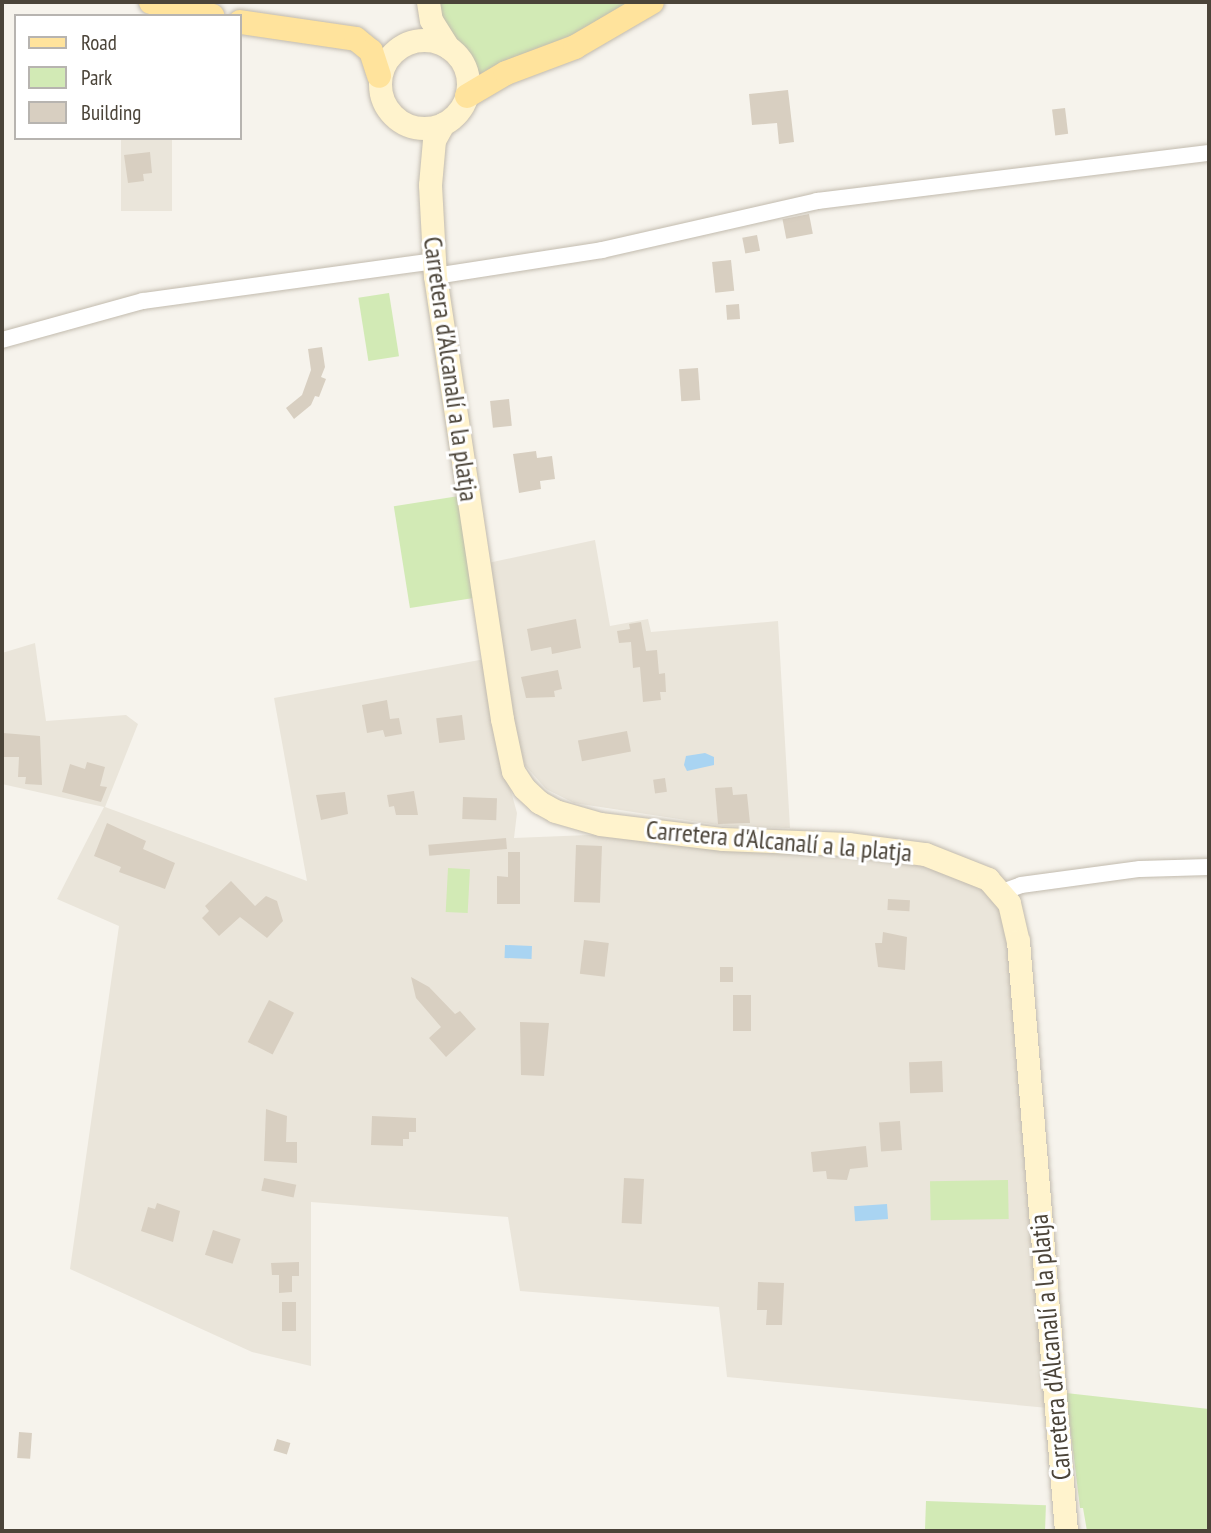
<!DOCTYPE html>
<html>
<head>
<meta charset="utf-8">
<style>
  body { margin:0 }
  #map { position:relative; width:1211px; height:1533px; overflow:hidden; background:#f6f3ec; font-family:"PT Sans Narrow",sans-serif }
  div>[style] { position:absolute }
  .residential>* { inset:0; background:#eae5da; transform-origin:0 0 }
  .green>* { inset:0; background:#d2eab5; transform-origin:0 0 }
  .water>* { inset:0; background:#a9d4f2; transform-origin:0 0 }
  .building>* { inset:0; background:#d8cfc1; transform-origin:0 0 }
  .roads { filter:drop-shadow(0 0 2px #c2bbae) drop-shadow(0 0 2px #c2bbae) }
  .street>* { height:16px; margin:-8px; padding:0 8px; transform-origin:8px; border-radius:8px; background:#fff }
  .secondary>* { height:23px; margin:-11.5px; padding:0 11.5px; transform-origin:11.5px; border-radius:11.5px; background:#fff3cd }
  .secondary>.ring { margin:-11.5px; padding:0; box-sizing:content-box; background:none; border:23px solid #fff3cd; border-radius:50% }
  .primary>* { height:24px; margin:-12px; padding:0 12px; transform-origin:12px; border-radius:12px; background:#ffe39c }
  span { translate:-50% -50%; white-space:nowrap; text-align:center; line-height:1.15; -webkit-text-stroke:6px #fff; paint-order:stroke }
  .street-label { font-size:26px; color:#4b4439 }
  .frame { position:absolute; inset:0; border:4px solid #4b4439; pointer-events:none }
  .legend { position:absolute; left:14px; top:14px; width:228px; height:126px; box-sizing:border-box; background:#fff; border:2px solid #b7b4b0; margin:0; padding:9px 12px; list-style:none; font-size:21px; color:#4b4439 }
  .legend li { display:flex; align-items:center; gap:14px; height:35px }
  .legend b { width:35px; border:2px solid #b7b4b0 }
</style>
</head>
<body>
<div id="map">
  <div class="residential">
    <div style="left:121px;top:138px;width:51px;height:73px"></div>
    <div style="clip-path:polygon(595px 540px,610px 626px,648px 619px,651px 632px,778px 621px,790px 828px,725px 826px,574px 803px,546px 789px,525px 765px,515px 733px,488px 563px)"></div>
    <div style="clip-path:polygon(35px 643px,46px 721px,126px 715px,138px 724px,105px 807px,307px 881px,274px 698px,485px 659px,506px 773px,517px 813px,514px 838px,638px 833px,847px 850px,933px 864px,984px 883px,1007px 917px,1048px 1408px,727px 1377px,719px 1307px,520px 1291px,508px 1217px,311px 1202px,311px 1366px,252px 1352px,70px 1269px,119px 926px,57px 899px,104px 807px,2px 784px,2px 653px)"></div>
  </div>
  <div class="green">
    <div style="clip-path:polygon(432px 2px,639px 2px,594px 29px,479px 78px,467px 50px,447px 33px)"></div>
    <div style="left:389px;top:293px;width:64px;height:31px;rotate:81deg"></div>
    <div style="left:459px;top:496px;width:103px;height:66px;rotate:81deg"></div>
    <div style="left:448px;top:868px;width:22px;height:44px;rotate:3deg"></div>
    <div style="left:1008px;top:1180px;width:39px;height:78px;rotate:89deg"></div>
    <div style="clip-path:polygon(1066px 1393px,1209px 1409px,1209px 1531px,1087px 1531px,1083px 1508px,1080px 1508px)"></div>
    <div style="left:926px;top:1501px;width:120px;height:30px;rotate:2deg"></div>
  </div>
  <div class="water">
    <div style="clip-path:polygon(705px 753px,714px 757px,714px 765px,687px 771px,684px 765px,686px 756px)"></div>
    <div style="left:505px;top:945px;width:27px;height:13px;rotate:2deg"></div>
    <div style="left:887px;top:1204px;width:15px;height:33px;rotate:86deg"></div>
  </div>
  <div class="building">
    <div style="clip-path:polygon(788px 90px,794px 142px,779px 144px,777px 123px,752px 125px,749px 94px)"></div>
    <div style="left:1065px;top:108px;width:26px;height:13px;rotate:83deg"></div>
    <div style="clip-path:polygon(150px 152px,152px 173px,143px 174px,144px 181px,128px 183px,124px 155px)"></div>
    <div style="left:809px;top:214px;width:20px;height:27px;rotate:79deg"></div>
    <div style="left:757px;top:235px;width:16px;height:15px;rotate:79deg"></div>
    <div style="left:731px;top:260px;width:31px;height:19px;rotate:84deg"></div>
    <div style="left:739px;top:304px;width:15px;height:13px;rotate:86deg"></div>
    <div style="clip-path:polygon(322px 347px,325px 367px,321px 377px,326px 379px,319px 397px,315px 396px,311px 405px,294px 419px,286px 408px,302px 395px,311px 370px,308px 349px)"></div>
    <div style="left:698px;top:368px;width:32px;height:19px;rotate:86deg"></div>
    <div style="left:509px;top:399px;width:27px;height:19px;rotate:84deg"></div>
    <div style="clip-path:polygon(536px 451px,537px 458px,552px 456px,555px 479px,540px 481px,541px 489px,519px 493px,513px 454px)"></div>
    <div style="clip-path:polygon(576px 619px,581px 648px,552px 654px,551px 647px,531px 651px,527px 629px)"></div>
    <div style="clip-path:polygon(641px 622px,646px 651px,657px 650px,659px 674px,665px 673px,666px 692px,660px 692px,661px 700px,643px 702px,640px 667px,633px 668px,631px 642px,619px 643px,617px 631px,630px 629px,629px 624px)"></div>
    <div style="clip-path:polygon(558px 670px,562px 689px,554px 691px,555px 697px,526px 698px,521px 677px)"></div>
    <div style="clip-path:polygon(387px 700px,390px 719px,399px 718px,402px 734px,385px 737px,383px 730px,367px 733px,362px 705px)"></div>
    <div style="left:462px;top:715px;width:25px;height:26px;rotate:83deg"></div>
    <div style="left:627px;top:731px;width:21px;height:50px;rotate:79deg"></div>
    <div style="clip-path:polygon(3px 733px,40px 736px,42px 785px,25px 784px,26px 777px,18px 777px,19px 757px,2px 757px)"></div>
    <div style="clip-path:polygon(87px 762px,105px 767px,100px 786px,107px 787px,101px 802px,62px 792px,70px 764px,85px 769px)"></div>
    <div style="left:665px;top:778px;width:14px;height:12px;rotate:82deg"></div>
    <div style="clip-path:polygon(732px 787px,733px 795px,747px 794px,750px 823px,718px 824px,715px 788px)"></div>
    <div style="clip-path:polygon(414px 791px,418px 815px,396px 815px,394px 806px,389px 807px,387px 795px)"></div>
    <div style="clip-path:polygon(345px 792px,348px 814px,321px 820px,316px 795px)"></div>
    <div style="left:463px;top:797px;width:34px;height:22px;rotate:2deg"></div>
    <div style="clip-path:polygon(107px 823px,146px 841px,143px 849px,175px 863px,165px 889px,119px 872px,121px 867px,94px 856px)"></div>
    <div style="left:506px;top:838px;width:11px;height:78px;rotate:85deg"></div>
    <div style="left:576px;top:845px;width:26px;height:57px;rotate:2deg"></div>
    <div style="clip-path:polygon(508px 852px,520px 852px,520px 904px,497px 904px,497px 876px,508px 877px)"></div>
    <div style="clip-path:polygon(231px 881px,255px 906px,266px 896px,277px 901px,283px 921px,267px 938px,240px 917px,219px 936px,202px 918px,209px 911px,205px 906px)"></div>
    <div style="left:888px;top:899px;width:22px;height:11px;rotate:3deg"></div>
    <div style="clip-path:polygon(883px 932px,907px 937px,905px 970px,878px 967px,875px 943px,882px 943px)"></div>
    <div style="left:584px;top:940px;width:25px;height:34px;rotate:7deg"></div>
    <div style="left:720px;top:967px;width:13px;height:15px"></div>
    <div style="clip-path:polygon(411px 977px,429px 987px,455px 1014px,460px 1011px,476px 1029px,446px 1057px,429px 1038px,441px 1027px,416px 998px)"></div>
    <div style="left:733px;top:995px;width:18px;height:36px"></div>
    <div style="left:269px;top:1000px;width:28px;height:47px;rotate:27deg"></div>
    <div style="clip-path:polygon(520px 1022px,549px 1023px,544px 1076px,521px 1075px)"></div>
    <div style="left:942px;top:1061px;width:31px;height:33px;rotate:88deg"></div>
    <div style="clip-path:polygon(266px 1109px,287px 1116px,286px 1142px,297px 1142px,297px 1163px,264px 1161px)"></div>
    <div style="clip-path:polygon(372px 1116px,416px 1118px,416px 1132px,409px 1132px,409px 1139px,403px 1139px,403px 1146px,371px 1145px)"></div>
    <div style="left:900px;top:1121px;width:29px;height:21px;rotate:86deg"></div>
    <div style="clip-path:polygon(866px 1146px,868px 1167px,850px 1169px,847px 1180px,827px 1179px,826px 1171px,813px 1172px,811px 1152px)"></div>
    <div style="left:264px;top:1178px;width:33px;height:13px;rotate:12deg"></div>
    <div style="left:624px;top:1178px;width:20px;height:45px;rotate:3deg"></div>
    <div style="clip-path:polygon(157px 1203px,180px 1211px,173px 1242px,141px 1231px,148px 1207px,155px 1209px)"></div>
    <div style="left:213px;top:1230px;width:29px;height:26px;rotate:18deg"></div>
    <div style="clip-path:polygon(299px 1262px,299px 1276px,292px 1276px,292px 1292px,279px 1293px,279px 1275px,272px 1275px,271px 1263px)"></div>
    <div style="clip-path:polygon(758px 1282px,784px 1283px,782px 1325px,766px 1325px,767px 1310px,757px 1310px)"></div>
    <div style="left:282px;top:1302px;width:14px;height:29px"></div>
    <div style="left:19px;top:1432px;width:13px;height:26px;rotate:4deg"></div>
    <div style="left:277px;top:1439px;width:14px;height:12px;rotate:17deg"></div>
  </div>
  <div class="roads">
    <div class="street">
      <div style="left:435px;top:276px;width:169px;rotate:-8.8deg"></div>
      <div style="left:602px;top:250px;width:221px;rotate:-12.8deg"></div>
      <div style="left:817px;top:201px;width:395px;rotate:-7deg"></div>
      <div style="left:2px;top:340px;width:146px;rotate:-15.5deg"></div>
      <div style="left:143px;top:301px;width:294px;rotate:-7.8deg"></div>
      <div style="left:1002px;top:892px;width:20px;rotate:-20deg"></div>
      <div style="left:1021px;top:885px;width:120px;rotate:-7.7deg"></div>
      <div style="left:1140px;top:869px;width:69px;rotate:-1.7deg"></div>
    </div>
    <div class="secondary">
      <div style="left:428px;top:2px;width:18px;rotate:81deg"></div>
      <div style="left:431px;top:20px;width:32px;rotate:58deg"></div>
      <div class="ring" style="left:380px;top:40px;width:65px;height:65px"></div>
      <div style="left:443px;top:124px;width:18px;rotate:119deg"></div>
      <div style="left:434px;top:140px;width:45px;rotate:95.1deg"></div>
      <div style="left:430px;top:185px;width:91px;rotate:86.9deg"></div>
      <div style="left:435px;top:276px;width:448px;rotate:81.4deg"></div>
      <div style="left:502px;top:719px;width:53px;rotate:78.1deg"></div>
      <div style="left:513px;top:771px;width:20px;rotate:57deg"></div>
      <div style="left:524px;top:788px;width:21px;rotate:43deg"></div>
      <div style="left:539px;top:802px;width:18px;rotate:29deg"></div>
      <div style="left:555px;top:811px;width:47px;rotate:16.1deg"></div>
      <div style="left:600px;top:824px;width:124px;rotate:7deg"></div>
      <div style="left:723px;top:839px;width:125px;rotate:2.3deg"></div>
      <div style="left:848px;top:844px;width:78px;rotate:7.4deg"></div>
      <div style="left:925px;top:854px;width:68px;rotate:21.6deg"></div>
      <div style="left:988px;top:879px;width:32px;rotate:49deg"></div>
      <div style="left:1009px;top:903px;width:39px;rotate:77deg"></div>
      <div style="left:1018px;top:941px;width:592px;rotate:85.35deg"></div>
    </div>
    <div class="primary">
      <div style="left:151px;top:2px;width:63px;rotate:12.9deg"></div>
      <div style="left:240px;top:22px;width:117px;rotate:8.3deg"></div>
      <div style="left:356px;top:39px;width:19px;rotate:39deg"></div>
      <div style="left:371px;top:51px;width:26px;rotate:72deg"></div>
      <div style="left:467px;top:96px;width:45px;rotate:-30.5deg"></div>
      <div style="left:506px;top:73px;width:74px;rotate:-20.6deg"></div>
      <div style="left:575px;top:47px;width:89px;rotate:-30.3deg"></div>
    </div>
  </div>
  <div class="street-label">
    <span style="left:451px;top:369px;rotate:82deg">Carretera d'Alcanalí a la platja</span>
    <span style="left:779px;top:841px;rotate:5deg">Carretera d'Alcanalí a la platja</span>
    <span style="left:1050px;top:1347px;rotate:-95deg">Carretera d'Alcanalí a la platja</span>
  </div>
  <div class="frame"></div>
  <ul class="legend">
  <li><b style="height:9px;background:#ffe39c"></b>Road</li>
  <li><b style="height:19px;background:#d2eab5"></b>Park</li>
  <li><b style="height:19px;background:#d8cfc1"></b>Building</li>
  </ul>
</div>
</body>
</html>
